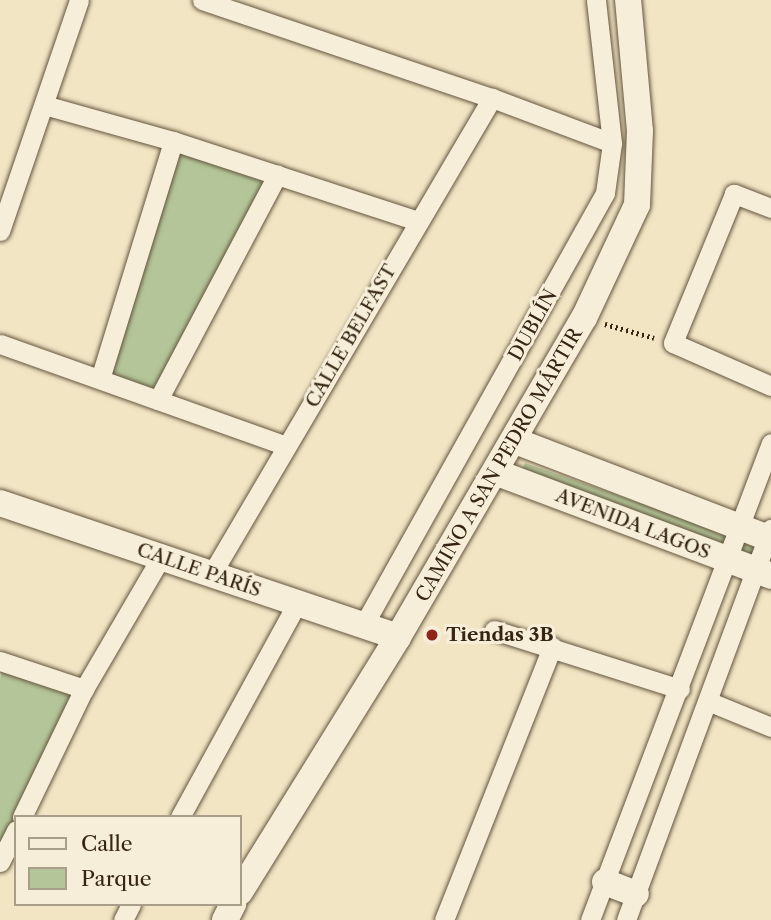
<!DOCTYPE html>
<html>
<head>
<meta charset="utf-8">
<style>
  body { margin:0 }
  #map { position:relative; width:771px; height:920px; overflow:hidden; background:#f1e5c4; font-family:"Libre Caslon Text",serif }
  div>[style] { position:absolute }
  .green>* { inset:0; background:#b4c699 }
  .path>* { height:4.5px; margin-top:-2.25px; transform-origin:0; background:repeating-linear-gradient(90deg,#352512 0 2px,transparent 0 5.5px) }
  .roads { filter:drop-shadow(0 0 2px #64553e) drop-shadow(0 0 2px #64553e) }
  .street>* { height:19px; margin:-9.5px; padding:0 9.5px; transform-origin:9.5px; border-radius:9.5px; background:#f6eed9 }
  .secondary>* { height:26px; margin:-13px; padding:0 13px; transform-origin:13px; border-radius:13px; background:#f6eed9 }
  .dots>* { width:19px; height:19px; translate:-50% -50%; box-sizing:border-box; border:4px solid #f6eed9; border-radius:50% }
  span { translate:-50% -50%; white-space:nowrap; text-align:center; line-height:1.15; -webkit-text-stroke:6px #f6eed9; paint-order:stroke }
  .street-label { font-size:19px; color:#352512 }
  .poi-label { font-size:19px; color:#352512; font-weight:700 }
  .left { translate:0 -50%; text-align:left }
  .legend { position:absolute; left:14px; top:815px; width:228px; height:91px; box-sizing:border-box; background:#f6eed9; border:2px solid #a99e89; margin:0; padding:9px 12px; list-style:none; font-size:21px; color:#352512 }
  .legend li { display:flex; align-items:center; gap:14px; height:35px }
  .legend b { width:35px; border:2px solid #a99e89 }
</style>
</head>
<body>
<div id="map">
  <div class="green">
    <div style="clip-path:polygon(178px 146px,271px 178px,156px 393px,108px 377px)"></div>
    <div style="clip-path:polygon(525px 463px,771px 549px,771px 575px,521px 472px)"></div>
    <div style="clip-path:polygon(5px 663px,84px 689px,0 862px,0 678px)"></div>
  </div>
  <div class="path">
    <div style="left:605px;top:324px;width:51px;rotate:15.9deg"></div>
  </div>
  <div class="roads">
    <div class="street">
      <div style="left:202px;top:0;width:306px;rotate:18.7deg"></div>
      <div style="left:492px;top:98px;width:128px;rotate:20.6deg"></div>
      <div style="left:44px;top:105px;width:134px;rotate:15.6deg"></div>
      <div style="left:173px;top:141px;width:258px;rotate:18.1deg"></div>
      <div style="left:771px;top:208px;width:40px;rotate:-159deg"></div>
      <div style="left:734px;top:194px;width:161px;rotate:112.3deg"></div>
      <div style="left:673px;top:343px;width:107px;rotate:23.7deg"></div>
      <div style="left:0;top:231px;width:244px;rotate:-71.1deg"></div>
      <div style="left:0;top:344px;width:304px;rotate:19.6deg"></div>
      <div style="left:100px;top:379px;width:249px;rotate:-72.9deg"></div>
      <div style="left:158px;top:400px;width:255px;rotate:-62.1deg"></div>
      <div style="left:211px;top:575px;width:554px;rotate:-59.5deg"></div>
      <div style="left:363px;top:626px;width:496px;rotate:-60.8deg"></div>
      <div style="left:605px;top:193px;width:50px;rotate:-82deg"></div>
      <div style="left:612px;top:143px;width:144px;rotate:-96.4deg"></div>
      <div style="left:494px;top:630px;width:195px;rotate:17.6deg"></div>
      <div style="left:0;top:661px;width:89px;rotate:18.4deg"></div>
      <div style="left:710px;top:702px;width:66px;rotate:22.3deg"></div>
      <div style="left:22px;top:817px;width:142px;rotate:-64.2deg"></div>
      <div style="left:84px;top:689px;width:153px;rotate:-59.7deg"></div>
      <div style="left:180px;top:817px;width:244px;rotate:-61.3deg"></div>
      <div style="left:0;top:862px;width:36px;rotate:-63deg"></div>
      <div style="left:123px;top:920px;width:18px;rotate:-63deg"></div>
      <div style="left:444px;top:920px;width:294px;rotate:-68.4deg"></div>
      <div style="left:590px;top:920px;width:510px;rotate:-69.22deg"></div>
      <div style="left:626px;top:920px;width:417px;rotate:-69.7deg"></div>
    </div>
    <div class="secondary">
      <div style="left:513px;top:440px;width:276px;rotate:21deg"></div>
      <div style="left:495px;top:472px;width:295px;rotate:20.6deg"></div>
      <div style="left:0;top:503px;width:420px;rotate:18.6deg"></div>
      <div style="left:605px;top:882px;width:33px;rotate:21deg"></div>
      <div style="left:240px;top:892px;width:300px;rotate:-58.2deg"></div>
      <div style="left:398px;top:637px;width:369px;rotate:-59.8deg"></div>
      <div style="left:584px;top:318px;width:125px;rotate:-64.9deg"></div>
      <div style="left:637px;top:205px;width:74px;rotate:-87.7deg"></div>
      <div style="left:640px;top:131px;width:132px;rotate:-95.2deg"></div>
      <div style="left:225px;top:920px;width:18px;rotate:-63deg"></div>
    </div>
  </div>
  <div class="dots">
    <div style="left:432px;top:635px;background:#8f2418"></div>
  </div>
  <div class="street-label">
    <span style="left:533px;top:325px;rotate:-61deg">DUBLÍN</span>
    <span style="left:351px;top:336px;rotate:-60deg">CALLE BELFAST</span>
    <span style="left:499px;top:465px;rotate:-60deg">CAMINO A SAN PEDRO MÁRTIR</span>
    <span style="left:633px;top:524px;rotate:21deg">AVENIDA LAGOS</span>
    <span style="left:199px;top:570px;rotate:19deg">CALLE PARÍS</span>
  </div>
  <div class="poi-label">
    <span class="left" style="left:446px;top:635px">Tiendas 3B</span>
  </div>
  <ul class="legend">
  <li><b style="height:9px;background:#f6eed9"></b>Calle</li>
  <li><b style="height:19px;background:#b4c699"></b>Parque</li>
  </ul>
</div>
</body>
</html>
